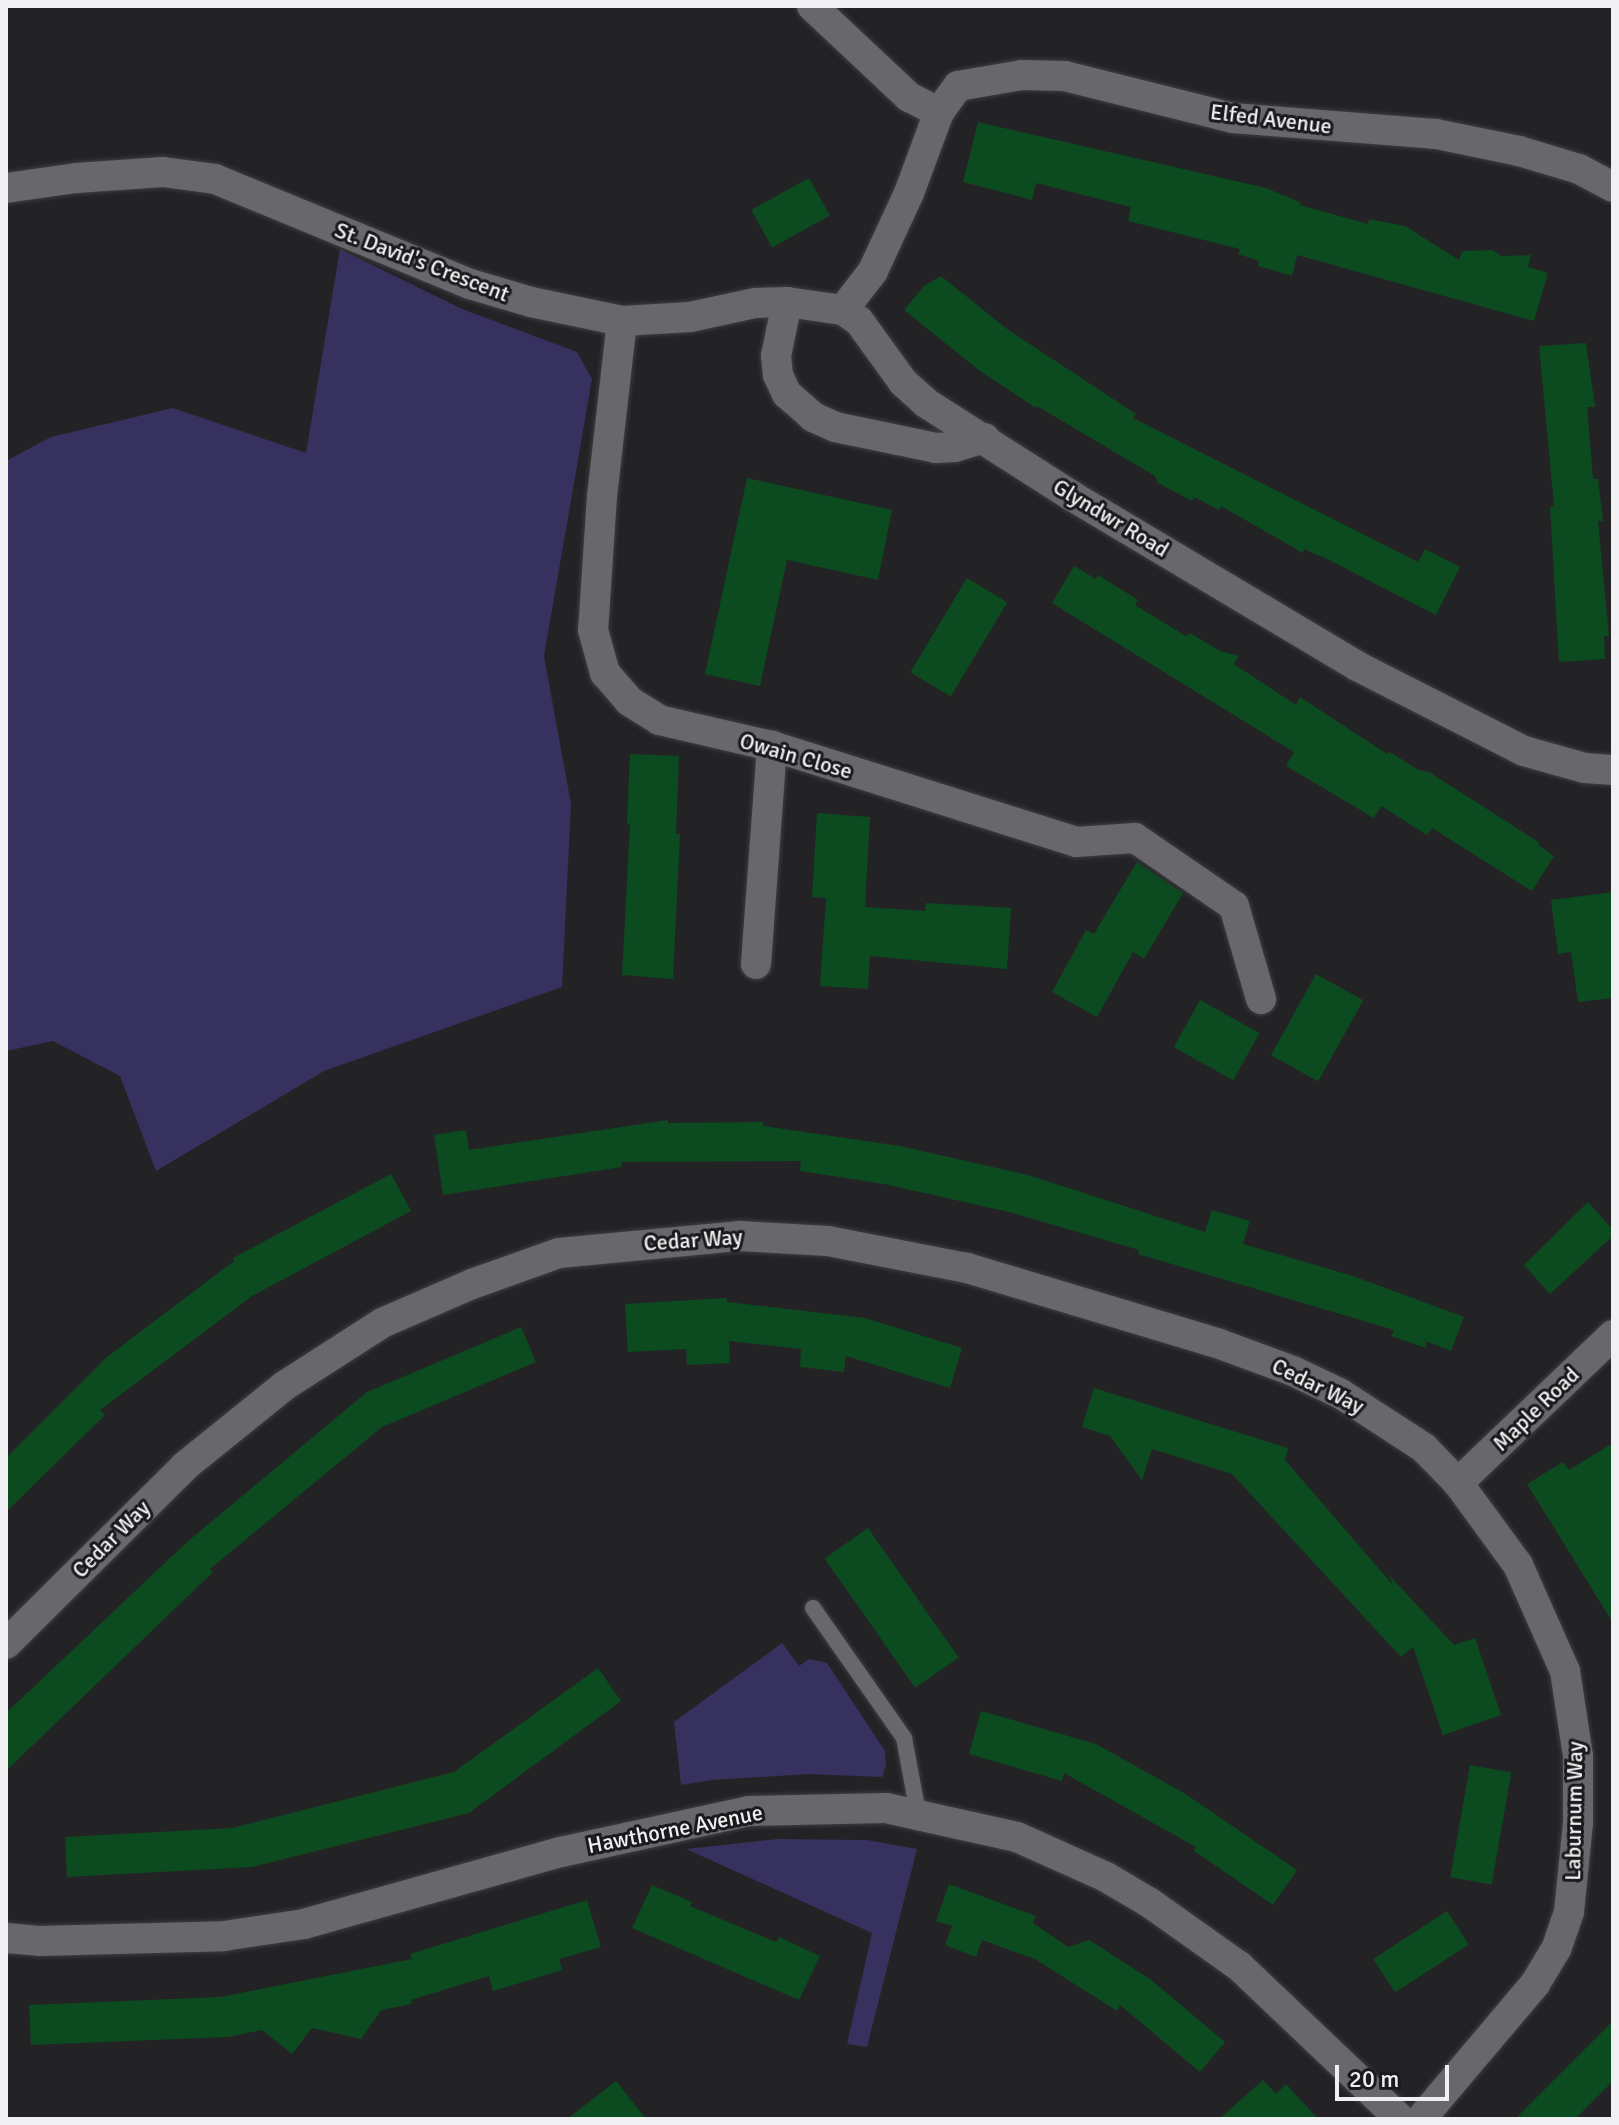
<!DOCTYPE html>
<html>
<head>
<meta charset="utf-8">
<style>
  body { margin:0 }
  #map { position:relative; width:1619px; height:2125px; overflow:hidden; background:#232326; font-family:Signika,sans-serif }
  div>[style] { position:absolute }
  .green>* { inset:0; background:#36315f }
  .building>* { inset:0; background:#0c4a20; transform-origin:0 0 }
  .roads { filter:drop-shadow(0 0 2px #3e3e41) drop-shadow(0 0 2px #3e3e41) }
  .lane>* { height:16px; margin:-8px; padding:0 8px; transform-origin:8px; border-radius:8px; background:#68686c }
  .street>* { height:30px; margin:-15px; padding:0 15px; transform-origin:15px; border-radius:15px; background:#68686c }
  span { translate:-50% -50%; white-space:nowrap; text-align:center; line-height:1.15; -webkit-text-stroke:6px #1a1a1d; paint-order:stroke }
  .street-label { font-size:22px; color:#f0f0f2 }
  .frame { position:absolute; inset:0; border:8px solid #f0f0f2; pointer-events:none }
  .scale { position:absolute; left:1335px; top:2065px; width:114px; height:36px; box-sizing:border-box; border:4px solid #f0f0f2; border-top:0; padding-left:10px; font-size:24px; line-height:28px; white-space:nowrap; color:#f0f0f2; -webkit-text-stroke:6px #1a1a1d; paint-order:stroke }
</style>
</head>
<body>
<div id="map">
  <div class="green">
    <div style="clip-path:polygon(340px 249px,462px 309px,577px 352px,592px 379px,544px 656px,571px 804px,562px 987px,324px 1071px,156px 1171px,120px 1076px,53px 1041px,6px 1051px,6px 461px,51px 437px,173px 408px,306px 453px)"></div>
    <div style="clip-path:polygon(782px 1643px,799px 1666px,809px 1659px,827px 1663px,885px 1751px,886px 1765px,882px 1777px,808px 1774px,712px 1780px,681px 1785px,674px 1722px)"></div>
    <div style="clip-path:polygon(778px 1839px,867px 1840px,917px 1849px,867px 2047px,847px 2044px,872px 1933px,686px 1849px)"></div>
  </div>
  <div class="building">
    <div style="clip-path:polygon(978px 122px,1266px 188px,1300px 202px,1300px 205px,1368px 224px,1369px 219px,1405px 226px,1459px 260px,1462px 251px,1493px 250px,1501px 256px,1531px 255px,1528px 267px,1548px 273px,1534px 321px,1297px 255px,1292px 276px,1258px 266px,1259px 261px,1238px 254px,1240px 249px,1128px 221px,1131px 207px,1036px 183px,1032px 200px,963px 182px)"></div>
    <div style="left:809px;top:178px;width:43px;height:66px;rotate:61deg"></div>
    <div style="clip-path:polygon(941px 276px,1007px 329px,1136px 414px,1133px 418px,1418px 562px,1425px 549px,1460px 567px,1436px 615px,1327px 559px,1304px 549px,1303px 553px,1221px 506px,1219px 510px,1194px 497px,1192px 501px,1158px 483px,1155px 476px,1037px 406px,1036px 408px,980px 371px,904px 310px,924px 286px)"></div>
    <div style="clip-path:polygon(1586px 343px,1595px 407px,1587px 407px,1593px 479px,1598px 479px,1603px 521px,1598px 521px,1609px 636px,1604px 636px,1605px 659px,1559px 662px,1550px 507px,1554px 506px,1539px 346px)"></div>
    <div style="clip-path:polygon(747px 478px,892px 510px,878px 580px,787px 560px,760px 686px,705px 674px)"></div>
    <div style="clip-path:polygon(1074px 566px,1096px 579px,1098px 575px,1138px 600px,1135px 605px,1186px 636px,1190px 633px,1220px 651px,1239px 656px,1234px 664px,1296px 705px,1300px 697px,1387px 754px,1390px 752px,1419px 770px,1429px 772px,1540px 843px,1538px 845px,1554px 856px,1532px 891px,1432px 828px,1427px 835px,1381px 806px,1374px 818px,1286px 766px,1294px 752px,1052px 603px)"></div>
    <div style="left:967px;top:578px;width:47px;height:110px;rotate:31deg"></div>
    <div style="clip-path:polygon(630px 754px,679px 756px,676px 834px,680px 834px,673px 979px,622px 975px,630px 825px,627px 824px)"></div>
    <div style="clip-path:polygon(817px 813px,870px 817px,865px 907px,925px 911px,926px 903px,1011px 908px,1007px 969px,870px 956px,868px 989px,820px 986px,826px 898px,812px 897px)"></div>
    <div style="clip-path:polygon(1137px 862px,1183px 893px,1144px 959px,1133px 952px,1097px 1017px,1052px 992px,1086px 930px,1094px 934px)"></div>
    <div style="clip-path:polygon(1613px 892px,1613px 998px,1578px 1002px,1571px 952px,1558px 954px,1551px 900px)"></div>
    <div style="left:1316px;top:974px;width:54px;height:93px;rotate:29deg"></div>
    <div style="left:1200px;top:1000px;width:68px;height:54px;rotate:29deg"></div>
    <div style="clip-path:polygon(668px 1120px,668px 1123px,763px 1122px,763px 1126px,900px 1146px,1028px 1175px,1205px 1232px,1212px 1210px,1250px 1221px,1243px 1244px,1353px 1276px,1464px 1317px,1451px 1351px,1426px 1341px,1426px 1348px,1391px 1336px,1394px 1330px,1138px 1254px,1139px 1250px,1009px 1212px,884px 1184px,800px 1171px,801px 1161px,621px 1162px,622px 1167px,443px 1195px,434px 1135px,466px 1130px,469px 1150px)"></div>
    <div style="clip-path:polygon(391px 1174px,411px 1211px,252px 1296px,100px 1410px,105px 1415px,6px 1512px,6px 1458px,107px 1357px,234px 1261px,233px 1258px)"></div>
    <div style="clip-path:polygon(1588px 1202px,1613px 1230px,1613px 1236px,1550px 1294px,1524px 1265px)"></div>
    <div style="clip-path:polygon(727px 1298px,727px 1302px,865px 1318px,962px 1348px,950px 1388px,846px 1356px,844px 1372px,800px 1367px,801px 1349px,729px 1341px,730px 1363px,687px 1365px,686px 1349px,628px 1352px,625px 1304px)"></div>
    <div style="clip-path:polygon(521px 1327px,536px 1362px,382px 1427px,210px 1569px,213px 1572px,6px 1771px,6px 1713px,187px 1542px,367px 1392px)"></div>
    <div style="clip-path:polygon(1094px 1388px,1288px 1448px,1285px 1460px,1393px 1585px,1389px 1575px,1454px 1645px,1475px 1638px,1501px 1715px,1443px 1735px,1413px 1647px,1401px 1657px,1232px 1474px,1152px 1449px,1142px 1480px,1110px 1436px,1082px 1427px)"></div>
    <div style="clip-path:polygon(1613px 1443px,1613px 1623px,1527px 1484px,1563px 1462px,1569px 1470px)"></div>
    <div style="left:868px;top:1528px;width:158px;height:53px;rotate:55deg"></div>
    <div style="clip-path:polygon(598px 1668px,621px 1701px,469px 1813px,252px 1867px,67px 1877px,65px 1837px,232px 1828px,454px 1772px)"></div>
    <div style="clip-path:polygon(981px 1711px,1096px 1744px,1184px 1793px,1297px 1870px,1273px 1905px,1194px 1851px,1196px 1847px,1064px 1773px,1062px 1781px,969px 1754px)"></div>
    <div style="left:1470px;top:1765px;width:42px;height:114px;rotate:10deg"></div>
    <div style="clip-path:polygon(949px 1884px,1036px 1916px,1033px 1923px,1068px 1947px,1089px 1940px,1150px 1979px,1225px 2042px,1200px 2072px,1120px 2005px,1117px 2011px,1035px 1959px,982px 1940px,976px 1957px,945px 1945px,952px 1926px,936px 1921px)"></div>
    <div style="clip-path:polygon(652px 1885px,692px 1902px,690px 1906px,776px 1942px,779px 1937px,820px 1956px,799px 2000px,632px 1928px)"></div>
    <div style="clip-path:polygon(587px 1900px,601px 1947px,559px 1959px,562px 1970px,493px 1991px,489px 1976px,411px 2000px,412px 2004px,381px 2010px,361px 2039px,312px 2028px,292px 2054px,262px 2030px,228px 2037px,31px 2045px,29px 2005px,220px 1997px,412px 1959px,410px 1954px)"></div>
    <div style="left:1447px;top:1911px;width:40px;height:88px;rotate:57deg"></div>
    <div style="clip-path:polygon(1613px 2021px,1613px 2081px,1575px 2119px,1515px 2119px)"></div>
    <div style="clip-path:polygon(1263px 2080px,1276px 2094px,1286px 2084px,1318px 2119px,1219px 2119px)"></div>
    <div style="clip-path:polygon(616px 2081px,646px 2119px,567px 2119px)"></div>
  </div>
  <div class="roads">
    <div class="lane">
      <div style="left:813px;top:1608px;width:159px;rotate:55deg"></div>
      <div style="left:904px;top:1738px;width:76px;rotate:79.4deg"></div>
    </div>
    <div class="street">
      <div style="left:812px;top:6px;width:133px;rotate:43.2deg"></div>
      <div style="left:909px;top:97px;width:34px;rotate:27deg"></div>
      <div style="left:1613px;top:187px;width:38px;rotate:-152deg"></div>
      <div style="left:1579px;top:169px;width:63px;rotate:-163.3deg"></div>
      <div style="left:1519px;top:151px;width:85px;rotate:-168.4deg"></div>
      <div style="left:1436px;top:134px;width:204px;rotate:-175.5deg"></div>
      <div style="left:1233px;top:118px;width:173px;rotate:-166deg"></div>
      <div style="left:1065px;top:76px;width:43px;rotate:-178.7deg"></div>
      <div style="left:1022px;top:75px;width:65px;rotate:170.2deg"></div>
      <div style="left:958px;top:86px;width:32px;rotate:126deg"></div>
      <div style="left:939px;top:112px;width:86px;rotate:110.3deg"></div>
      <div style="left:909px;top:193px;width:86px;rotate:114.8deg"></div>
      <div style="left:873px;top:271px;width:49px;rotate:127.6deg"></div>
      <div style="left:843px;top:310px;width:19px;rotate:35deg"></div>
      <div style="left:859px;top:321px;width:75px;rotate:54.2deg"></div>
      <div style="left:903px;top:382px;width:31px;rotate:42deg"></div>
      <div style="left:926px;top:403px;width:173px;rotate:32.5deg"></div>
      <div style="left:1072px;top:496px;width:332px;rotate:30.8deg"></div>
      <div style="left:1357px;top:666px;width:187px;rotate:27deg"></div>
      <div style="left:1524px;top:751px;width:63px;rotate:15.6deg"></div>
      <div style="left:1585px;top:768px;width:28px;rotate:4deg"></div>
      <div style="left:6px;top:188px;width:71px;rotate:-8.1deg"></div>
      <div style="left:76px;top:178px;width:87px;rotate:-3.9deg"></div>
      <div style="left:163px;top:172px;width:52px;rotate:7.7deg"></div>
      <div style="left:215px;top:179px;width:276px;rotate:22.4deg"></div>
      <div style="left:470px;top:284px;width:64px;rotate:16.4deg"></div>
      <div style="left:531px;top:302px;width:93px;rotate:11.8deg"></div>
      <div style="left:622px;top:321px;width:68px;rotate:-3.4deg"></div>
      <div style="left:690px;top:317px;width:66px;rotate:-12.2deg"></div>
      <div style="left:755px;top:303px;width:32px;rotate:-2deg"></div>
      <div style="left:787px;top:302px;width:57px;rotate:8.1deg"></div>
      <div style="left:787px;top:302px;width:55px;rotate:101.5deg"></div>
      <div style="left:776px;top:356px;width:19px;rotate:84deg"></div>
      <div style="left:778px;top:375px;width:21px;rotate:65deg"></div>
      <div style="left:787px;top:394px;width:35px;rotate:41deg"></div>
      <div style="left:813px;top:417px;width:24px;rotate:24deg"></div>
      <div style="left:835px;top:427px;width:103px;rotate:11.7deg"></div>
      <div style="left:936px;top:448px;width:19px;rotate:-3deg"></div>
      <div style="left:955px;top:447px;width:31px;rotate:-17deg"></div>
      <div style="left:622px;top:321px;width:176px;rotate:96.5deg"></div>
      <div style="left:602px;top:496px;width:134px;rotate:93.8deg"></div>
      <div style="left:593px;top:630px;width:45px;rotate:74.4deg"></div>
      <div style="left:605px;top:673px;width:37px;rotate:49deg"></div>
      <div style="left:629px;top:701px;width:36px;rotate:32deg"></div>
      <div style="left:659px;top:720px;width:116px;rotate:13deg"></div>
      <div style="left:772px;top:746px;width:319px;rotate:17.5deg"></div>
      <div style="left:1076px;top:842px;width:59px;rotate:-3.9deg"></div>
      <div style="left:1135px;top:838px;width:120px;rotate:34.5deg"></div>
      <div style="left:1234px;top:906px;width:97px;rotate:73.8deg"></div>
      <div style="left:756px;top:964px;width:219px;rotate:-85.8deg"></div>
      <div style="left:1458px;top:1483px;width:214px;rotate:-43.7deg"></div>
      <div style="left:6px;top:1644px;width:252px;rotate:-44.8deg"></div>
      <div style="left:185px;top:1466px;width:127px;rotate:-38.9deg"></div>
      <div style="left:284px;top:1386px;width:117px;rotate:-32.7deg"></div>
      <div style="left:382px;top:1323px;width:98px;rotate:-23.4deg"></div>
      <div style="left:472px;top:1284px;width:92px;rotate:-19.6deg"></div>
      <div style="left:559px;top:1253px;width:182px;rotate:-5.4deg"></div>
      <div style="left:740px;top:1236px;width:88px;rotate:3.3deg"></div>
      <div style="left:828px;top:1241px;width:142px;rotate:11deg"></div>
      <div style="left:967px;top:1268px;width:261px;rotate:16.7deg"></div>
      <div style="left:1217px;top:1343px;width:81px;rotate:20.2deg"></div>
      <div style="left:1293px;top:1371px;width:53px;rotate:25.6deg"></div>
      <div style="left:1341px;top:1394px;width:99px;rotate:33deg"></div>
      <div style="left:1424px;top:1448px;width:49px;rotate:45.8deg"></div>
      <div style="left:1458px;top:1483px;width:102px;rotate:53.8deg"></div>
      <div style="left:1518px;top:1565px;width:116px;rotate:66.1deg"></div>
      <div style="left:1565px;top:1671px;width:86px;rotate:81.3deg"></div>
      <div style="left:1578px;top:1756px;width:67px;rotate:90deg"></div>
      <div style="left:1578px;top:1823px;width:89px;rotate:95.8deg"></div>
      <div style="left:1569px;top:1912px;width:39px;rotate:109deg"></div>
      <div style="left:1556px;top:1949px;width:41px;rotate:121deg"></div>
      <div style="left:1535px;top:1984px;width:177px;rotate:130.2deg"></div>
      <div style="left:6px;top:1938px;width:33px;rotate:5deg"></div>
      <div style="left:39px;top:1941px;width:185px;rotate:-1.5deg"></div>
      <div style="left:224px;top:1936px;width:81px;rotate:-8.5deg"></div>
      <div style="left:304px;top:1924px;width:267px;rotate:-15.7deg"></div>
      <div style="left:561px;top:1852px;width:192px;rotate:-12.3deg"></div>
      <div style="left:749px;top:1811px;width:137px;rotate:-1.3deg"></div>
      <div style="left:886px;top:1808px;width:134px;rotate:12.5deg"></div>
      <div style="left:1017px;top:1837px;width:98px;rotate:24.2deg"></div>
      <div style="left:1106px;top:1877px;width:51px;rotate:30.6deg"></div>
      <div style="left:1150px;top:1903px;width:109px;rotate:35.3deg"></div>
      <div style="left:1239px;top:1966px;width:222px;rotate:43.5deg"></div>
    </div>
  </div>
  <div class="street-label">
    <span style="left:1271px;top:119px;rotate:7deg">Elfed Avenue</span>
    <span style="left:422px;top:262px;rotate:21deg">St. David's Crescent</span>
    <span style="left:1111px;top:518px;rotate:31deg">Glyndwr Road</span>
    <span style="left:796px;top:756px;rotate:16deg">Owain Close</span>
    <span style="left:693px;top:1240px;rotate:-4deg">Cedar Way</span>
    <span style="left:1318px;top:1386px;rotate:26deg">Cedar Way</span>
    <span style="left:1536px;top:1409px;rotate:-44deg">Maple Road</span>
    <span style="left:111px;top:1539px;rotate:-45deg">Cedar Way</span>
    <span style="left:1574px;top:1811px;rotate:-89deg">Laburnum Way</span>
    <span style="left:675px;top:1829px;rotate:-11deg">Hawthorne Avenue</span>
  </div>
  <div class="frame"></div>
  <div class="scale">20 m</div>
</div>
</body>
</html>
